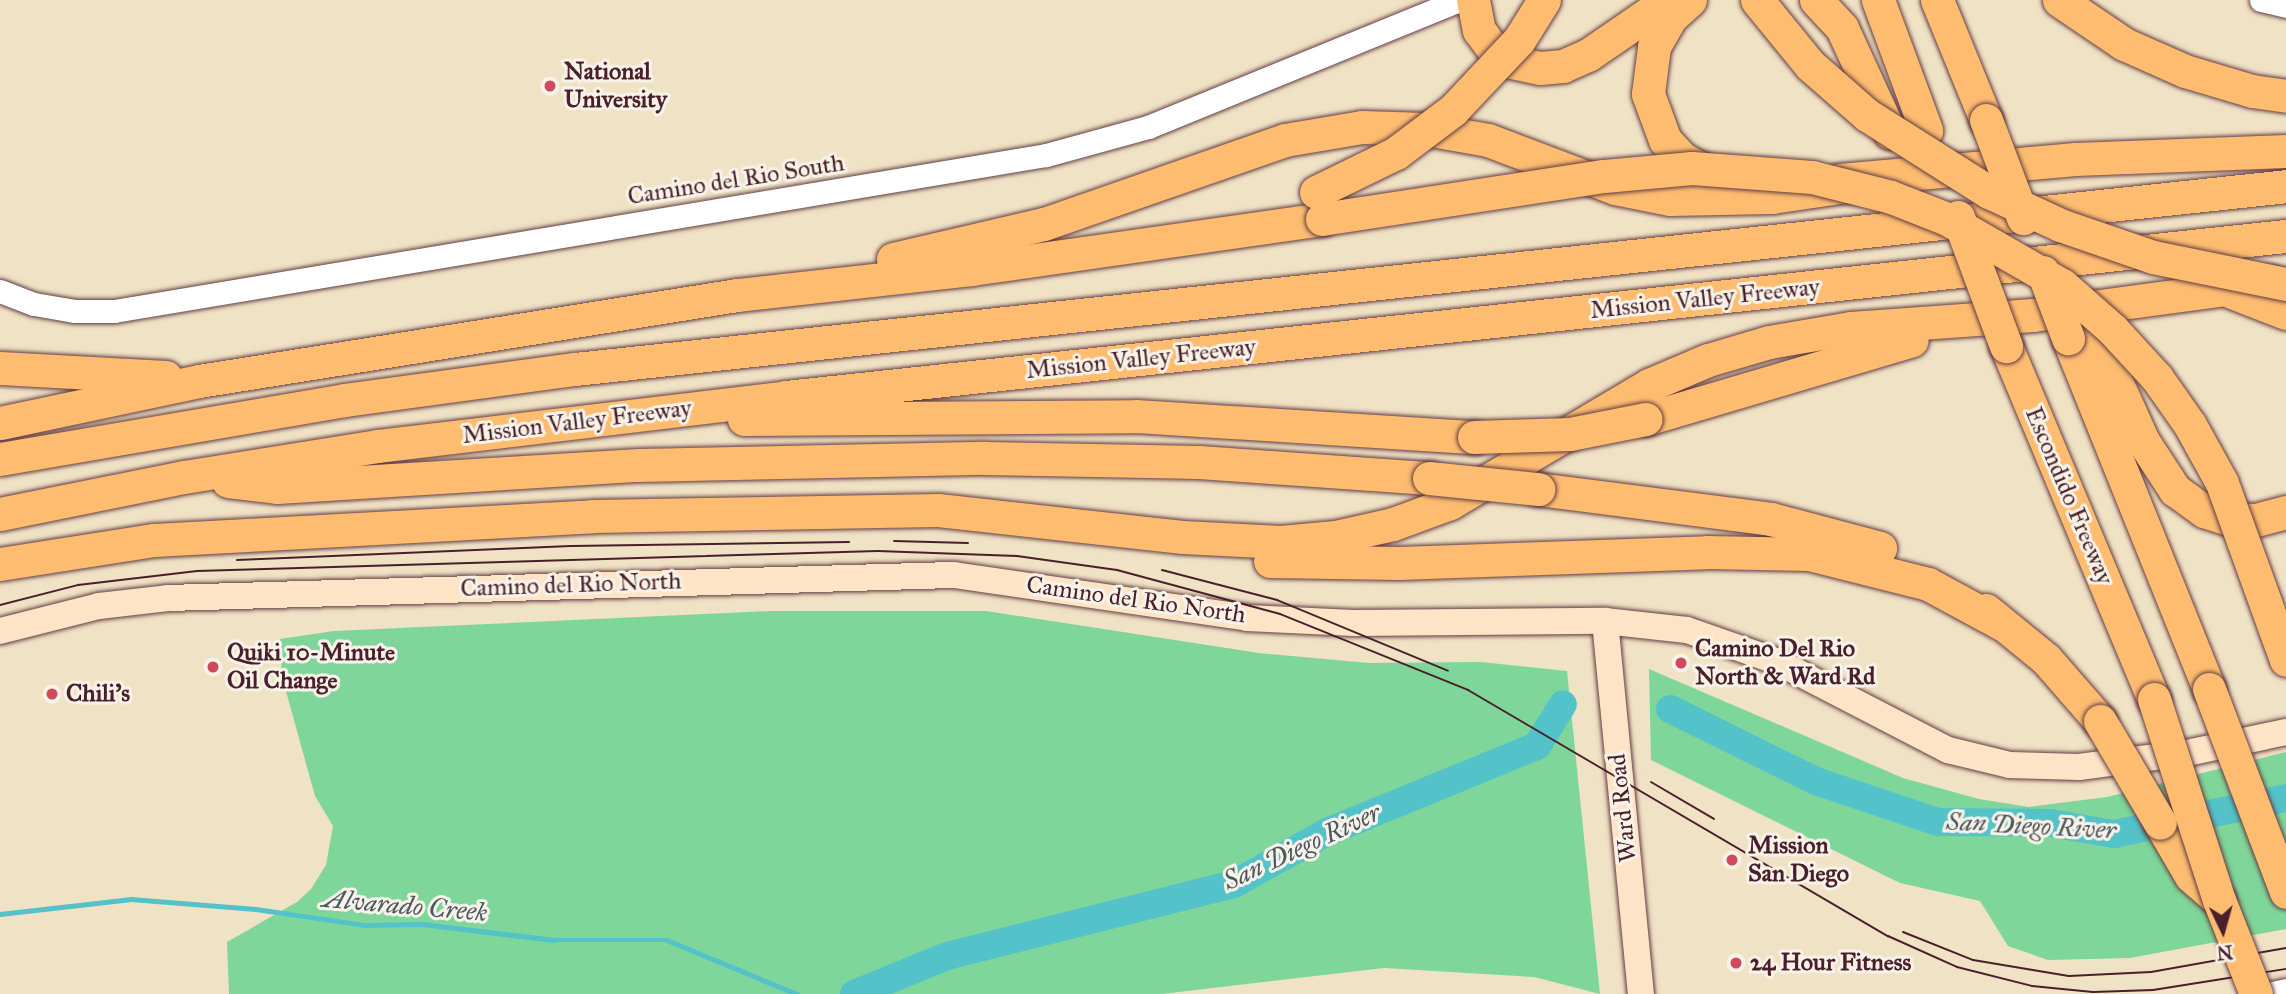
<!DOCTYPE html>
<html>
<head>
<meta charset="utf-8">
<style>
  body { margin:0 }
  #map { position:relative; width:2286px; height:994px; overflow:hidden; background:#f0e2c5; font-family:"IM FELL Great Primer",serif }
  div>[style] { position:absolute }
  .green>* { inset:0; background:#7fd69a }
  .stream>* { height:4.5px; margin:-2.25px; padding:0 2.25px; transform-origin:2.25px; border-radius:2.25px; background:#54c2c9 }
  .river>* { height:28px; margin:-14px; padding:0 14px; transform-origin:14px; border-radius:14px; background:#54c2c9 }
  .roads { filter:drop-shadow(0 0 2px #633c42) drop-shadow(0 0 2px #633c42) }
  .tertiary>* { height:23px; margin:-11.5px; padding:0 11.5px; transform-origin:11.5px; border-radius:11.5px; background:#fff }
  .secondary>* { height:26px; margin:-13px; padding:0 13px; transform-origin:13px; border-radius:13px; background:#fee4c6 }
  .motorway>* { height:33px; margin:-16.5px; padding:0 16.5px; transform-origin:16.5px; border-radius:16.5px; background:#fdbc70 }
  .tram>* { height:2px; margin:-1px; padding:0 1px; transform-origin:1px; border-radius:1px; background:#4a1f2b }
  .bridges { filter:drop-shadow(0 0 2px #633c42) drop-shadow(0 0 2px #633c42) }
  .motorway-bridge>* { height:33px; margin:-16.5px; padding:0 16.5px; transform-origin:16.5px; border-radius:16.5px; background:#fdbc70 }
  .dots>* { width:19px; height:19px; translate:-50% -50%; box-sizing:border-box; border:4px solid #f7f3e8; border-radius:50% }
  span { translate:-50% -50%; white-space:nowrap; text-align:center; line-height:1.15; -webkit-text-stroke:6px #f7f3e8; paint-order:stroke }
  .poi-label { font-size:24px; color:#4a1f2b; font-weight:700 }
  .left { translate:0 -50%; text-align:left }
  .street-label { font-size:24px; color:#4a1f2b }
  .water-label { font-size:26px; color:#4e5862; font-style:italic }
  .north { position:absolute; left:2188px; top:896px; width:70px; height:70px; -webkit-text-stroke:5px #f7f3e8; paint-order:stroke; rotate:175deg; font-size:19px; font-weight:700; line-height:28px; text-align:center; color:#4a1f2b }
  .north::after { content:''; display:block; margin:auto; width:24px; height:32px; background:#4a1f2b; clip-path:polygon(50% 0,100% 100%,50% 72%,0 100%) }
</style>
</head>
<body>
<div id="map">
  <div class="green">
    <div style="clip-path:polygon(771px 611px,986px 611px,1259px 653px,1369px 663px,1481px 662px,1567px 671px,1600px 994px,1534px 977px,1384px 968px,1162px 994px,229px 994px,227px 942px,297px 902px,311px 889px,326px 865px,333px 826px,315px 796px,282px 677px,280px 639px,334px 631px)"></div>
    <div style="clip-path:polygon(1649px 669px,1903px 778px,1979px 799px,2029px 807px,2107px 797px,2286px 752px,2286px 929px,2130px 958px,2048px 960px,2008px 946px,1980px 901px,1900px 883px,1651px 760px)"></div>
  </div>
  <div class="stream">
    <div style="left:0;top:914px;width:132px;rotate:-6.5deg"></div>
    <div style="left:131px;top:899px;width:125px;rotate:4.6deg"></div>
    <div style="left:256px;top:909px;width:110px;rotate:8.4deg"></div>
    <div style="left:365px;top:925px;width:57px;rotate:-1deg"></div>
    <div style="left:422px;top:924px;width:133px;rotate:6.9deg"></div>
    <div style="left:554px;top:940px;width:113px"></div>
    <div style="left:667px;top:940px;width:141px;rotate:22.6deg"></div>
  </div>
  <div class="river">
    <div style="left:1670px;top:709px;width:163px;rotate:26.3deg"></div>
    <div style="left:1816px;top:781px;width:129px;rotate:18.6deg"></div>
    <div style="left:1938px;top:822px;width:112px;rotate:0.5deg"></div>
    <div style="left:2050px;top:823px;width:65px;rotate:9.8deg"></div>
    <div style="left:2114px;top:834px;width:176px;rotate:-11.8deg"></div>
    <div style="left:854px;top:994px;width:100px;rotate:-22.2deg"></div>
    <div style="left:947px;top:956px;width:296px;rotate:-14.1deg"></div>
    <div style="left:1234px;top:884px;width:107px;rotate:-29.2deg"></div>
    <div style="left:1327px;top:832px;width:227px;rotate:-22.3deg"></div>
    <div style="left:1537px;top:746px;width:49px;rotate:-58.2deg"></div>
  </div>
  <div class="roads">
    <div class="tertiary">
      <div style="left:2261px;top:0;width:26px;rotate:13deg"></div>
      <div style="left:0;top:291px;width:36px;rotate:21deg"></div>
      <div style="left:34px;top:304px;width:42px;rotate:9.7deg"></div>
      <div style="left:75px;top:311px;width:39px"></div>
      <div style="left:114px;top:311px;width:945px;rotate:-9.5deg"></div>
      <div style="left:1046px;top:155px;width:106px;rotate:-15.4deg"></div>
      <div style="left:1148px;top:127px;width:336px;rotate:-22.2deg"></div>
      <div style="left:2267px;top:994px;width:19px;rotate:-12deg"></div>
    </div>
    <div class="secondary">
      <div style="left:1605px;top:621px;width:375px;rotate:84.5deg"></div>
      <div style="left:0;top:631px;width:102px;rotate:-14.2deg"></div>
      <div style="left:99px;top:606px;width:69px;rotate:-6.6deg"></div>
      <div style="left:168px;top:598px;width:786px;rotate:-1.68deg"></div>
      <div style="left:954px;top:575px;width:296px;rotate:8.3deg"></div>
      <div style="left:1247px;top:618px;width:107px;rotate:2.7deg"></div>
      <div style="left:1354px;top:623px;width:251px;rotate:-0.5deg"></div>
      <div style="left:1605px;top:621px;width:82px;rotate:6.3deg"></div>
      <div style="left:1687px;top:630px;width:94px;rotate:19.2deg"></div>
      <div style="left:1776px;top:661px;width:194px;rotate:27.4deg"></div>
      <div style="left:1948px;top:750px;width:64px;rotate:13.6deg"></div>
      <div style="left:2010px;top:765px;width:69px;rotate:1.7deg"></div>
      <div style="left:2079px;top:767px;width:109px;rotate:-7.4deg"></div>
      <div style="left:2187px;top:753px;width:101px;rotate:-12deg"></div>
    </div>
    <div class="motorway">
      <div style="left:1473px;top:0;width:31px;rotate:79deg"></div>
      <div style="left:1479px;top:30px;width:26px;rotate:54deg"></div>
      <div style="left:1494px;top:51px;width:21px;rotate:31deg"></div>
      <div style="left:1512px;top:62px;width:29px;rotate:12deg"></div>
      <div style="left:1540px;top:68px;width:23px;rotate:-5deg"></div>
      <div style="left:1563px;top:66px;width:27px;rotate:-24deg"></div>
      <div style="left:1588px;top:55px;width:97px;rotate:-34.5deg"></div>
      <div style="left:1690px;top:0;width:25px;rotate:138deg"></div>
      <div style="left:1671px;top:17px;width:34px;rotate:120deg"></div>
      <div style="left:1654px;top:47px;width:47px;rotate:97.3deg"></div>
      <div style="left:1648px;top:94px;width:49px;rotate:69.7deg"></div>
      <div style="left:1665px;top:140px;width:26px;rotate:47deg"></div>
      <div style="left:1683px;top:159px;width:34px;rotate:28deg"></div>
      <div style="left:1816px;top:0;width:38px;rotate:47deg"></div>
      <div style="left:1842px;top:28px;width:115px;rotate:65.4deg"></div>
      <div style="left:1878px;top:0;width:139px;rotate:69.7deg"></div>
      <div style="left:1937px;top:0;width:130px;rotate:67.8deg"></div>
      <div style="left:2059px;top:0;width:78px;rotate:34.1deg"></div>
      <div style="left:2124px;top:44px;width:67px;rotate:23.9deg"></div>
      <div style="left:2185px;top:71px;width:70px;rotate:16.6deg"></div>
      <div style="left:2252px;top:91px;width:34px;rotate:8deg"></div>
      <div style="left:1840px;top:180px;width:236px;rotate:-5.1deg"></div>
      <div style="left:2075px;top:159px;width:211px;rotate:-2.2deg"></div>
      <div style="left:893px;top:259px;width:155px;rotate:-13.1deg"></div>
      <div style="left:1044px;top:224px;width:255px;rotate:-19.2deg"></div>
      <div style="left:1285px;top:140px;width:78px;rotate:-9.6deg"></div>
      <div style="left:1362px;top:127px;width:64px;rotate:1.8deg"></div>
      <div style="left:1426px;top:129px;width:63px;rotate:10.1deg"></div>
      <div style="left:1488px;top:140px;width:136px;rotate:20.7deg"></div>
      <div style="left:1615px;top:188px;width:56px;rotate:11.3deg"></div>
      <div style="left:1670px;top:199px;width:102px;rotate:-1.1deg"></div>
      <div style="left:1772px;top:197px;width:82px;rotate:-8.4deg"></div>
      <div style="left:2232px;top:292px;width:58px;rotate:21.3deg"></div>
      <div style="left:2094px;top:332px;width:120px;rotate:65.8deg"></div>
      <div style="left:2143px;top:441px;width:59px;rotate:56.9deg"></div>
      <div style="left:2175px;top:490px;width:36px;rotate:36deg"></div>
      <div style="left:2204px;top:511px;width:26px;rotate:18deg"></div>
      <div style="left:2229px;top:519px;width:27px;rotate:2deg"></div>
      <div style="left:2256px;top:520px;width:31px;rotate:-15deg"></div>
      <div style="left:2068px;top:338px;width:378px;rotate:68.1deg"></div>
      <div style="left:2006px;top:346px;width:383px;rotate:67.3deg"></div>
      <div style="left:0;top:368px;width:166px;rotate:3.1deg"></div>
      <div style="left:744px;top:419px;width:392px;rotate:-0.4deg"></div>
      <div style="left:1136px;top:416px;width:339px;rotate:3.6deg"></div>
      <div style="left:1646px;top:419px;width:277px;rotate:-16.5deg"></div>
      <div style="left:0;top:423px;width:203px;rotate:-11.9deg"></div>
      <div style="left:199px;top:381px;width:545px;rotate:-9.08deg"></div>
      <div style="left:737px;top:295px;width:235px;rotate:-6.3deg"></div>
      <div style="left:971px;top:269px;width:355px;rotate:-8.1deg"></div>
      <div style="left:0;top:459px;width:350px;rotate:-9.7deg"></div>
      <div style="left:345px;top:400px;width:232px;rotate:-7.7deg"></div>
      <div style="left:575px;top:369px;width:1721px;rotate:-6.1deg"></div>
      <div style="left:228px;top:481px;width:49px;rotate:7deg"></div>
      <div style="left:277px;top:487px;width:362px;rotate:-3.5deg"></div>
      <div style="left:638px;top:465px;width:347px;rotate:-1.2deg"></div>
      <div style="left:985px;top:458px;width:214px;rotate:1.1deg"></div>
      <div style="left:1199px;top:462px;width:231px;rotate:4deg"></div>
      <div style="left:1538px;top:489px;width:235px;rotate:7.3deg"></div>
      <div style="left:1771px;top:519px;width:113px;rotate:14.9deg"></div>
      <div style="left:0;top:514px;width:188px;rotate:-11.4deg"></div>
      <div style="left:184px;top:477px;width:196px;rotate:-9.1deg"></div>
      <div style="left:378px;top:446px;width:411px;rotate:-6.8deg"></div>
      <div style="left:786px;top:397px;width:1509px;rotate:-6.13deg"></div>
      <div style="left:1270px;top:561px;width:129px;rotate:0.9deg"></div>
      <div style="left:1399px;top:563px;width:308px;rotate:-2deg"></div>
      <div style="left:1707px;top:552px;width:102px;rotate:1.1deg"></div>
      <div style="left:1809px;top:554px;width:123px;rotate:14.1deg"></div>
      <div style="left:1928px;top:584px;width:84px;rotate:28.4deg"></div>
      <div style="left:0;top:564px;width:156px;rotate:-8.9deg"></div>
      <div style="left:154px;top:540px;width:440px;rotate:-3.1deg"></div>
      <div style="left:593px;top:516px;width:345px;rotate:-1deg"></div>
      <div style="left:938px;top:510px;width:246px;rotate:6.3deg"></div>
      <div style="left:1183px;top:537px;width:98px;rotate:2.9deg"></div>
      <div style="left:1281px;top:542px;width:54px;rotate:-5.3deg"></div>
      <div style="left:1335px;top:537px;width:59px;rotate:-12.6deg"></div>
      <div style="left:1393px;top:524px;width:61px;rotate:-20.2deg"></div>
      <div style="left:1450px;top:503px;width:231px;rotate:-30.7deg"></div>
      <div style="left:1649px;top:385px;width:64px;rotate:-23deg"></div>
      <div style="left:1708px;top:360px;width:64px;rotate:-16.4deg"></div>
      <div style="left:1769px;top:342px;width:83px;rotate:-9.7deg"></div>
      <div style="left:1851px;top:328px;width:182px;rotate:-4.1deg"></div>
      <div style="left:2033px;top:315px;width:240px;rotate:-7.7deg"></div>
      <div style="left:1986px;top:610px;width:77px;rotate:39.2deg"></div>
      <div style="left:2046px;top:659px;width:82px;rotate:48.9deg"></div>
      <div style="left:2160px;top:823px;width:61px;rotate:59.7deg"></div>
      <div style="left:2191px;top:876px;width:37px;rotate:41deg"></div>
    </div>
  </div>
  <div class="tram">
    <div style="left:894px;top:541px;width:74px;rotate:1.5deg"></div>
    <div style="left:237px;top:560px;width:334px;rotate:-2.4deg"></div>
    <div style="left:571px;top:546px;width:278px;rotate:-0.8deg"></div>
    <div style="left:1162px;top:570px;width:119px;rotate:14.6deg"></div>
    <div style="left:1277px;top:600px;width:185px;rotate:22.5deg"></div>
    <div style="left:0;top:605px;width:81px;rotate:-14.4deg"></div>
    <div style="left:78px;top:585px;width:120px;rotate:-6.7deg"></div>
    <div style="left:197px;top:571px;width:681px;rotate:-1.68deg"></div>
    <div style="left:878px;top:551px;width:139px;rotate:2.1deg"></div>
    <div style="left:1017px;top:556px;width:101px;rotate:8deg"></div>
    <div style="left:1117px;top:570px;width:169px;rotate:15.1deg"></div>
    <div style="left:1280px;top:614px;width:203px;rotate:22deg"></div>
    <div style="left:1468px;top:690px;width:487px;rotate:30.4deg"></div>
    <div style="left:1888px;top:936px;width:76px;rotate:24.2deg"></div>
    <div style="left:1957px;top:967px;width:77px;rotate:14.2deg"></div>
    <div style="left:2032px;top:986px;width:61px;rotate:5.6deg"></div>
    <div style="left:2093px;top:992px;width:60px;rotate:-1.9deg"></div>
    <div style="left:2153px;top:990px;width:135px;rotate:-9deg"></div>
    <div style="left:1651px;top:782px;width:73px;rotate:30.4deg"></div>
    <div style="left:1903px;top:932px;width:75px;rotate:21.8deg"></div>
    <div style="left:1973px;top:960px;width:97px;rotate:9.5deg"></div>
    <div style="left:2069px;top:976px;width:82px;rotate:-2.8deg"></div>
    <div style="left:2151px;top:972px;width:137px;rotate:-10.1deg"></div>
  </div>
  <div class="bridges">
    <div class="motorway-bridge">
      <div style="left:1757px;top:0;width:84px;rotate:50.8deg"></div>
      <div style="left:1810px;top:65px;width:76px;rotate:41.3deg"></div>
      <div style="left:1867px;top:115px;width:144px;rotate:32.3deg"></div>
      <div style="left:1989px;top:192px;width:78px;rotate:24.9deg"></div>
      <div style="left:2060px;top:225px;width:98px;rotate:19deg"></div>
      <div style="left:2153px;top:257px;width:136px;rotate:11.5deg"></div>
      <div style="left:1986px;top:120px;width:105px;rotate:69.3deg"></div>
      <div style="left:1316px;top:192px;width:89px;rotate:-26deg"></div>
      <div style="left:1396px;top:153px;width:71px;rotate:-37deg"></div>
      <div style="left:1453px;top:110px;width:96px;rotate:-46.7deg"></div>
      <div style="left:1519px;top:40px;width:47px;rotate:-58deg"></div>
      <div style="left:1958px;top:217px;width:138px;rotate:69.6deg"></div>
      <div style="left:1322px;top:219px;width:285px;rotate:-8.7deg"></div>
      <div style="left:1604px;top:176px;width:88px;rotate:-5.2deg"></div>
      <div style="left:1692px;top:168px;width:120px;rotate:4.3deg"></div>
      <div style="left:1812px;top:177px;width:81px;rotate:14.2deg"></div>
      <div style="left:1891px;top:197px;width:60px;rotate:21.4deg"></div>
      <div style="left:1947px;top:219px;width:133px;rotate:29.9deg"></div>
      <div style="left:2062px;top:285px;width:68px;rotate:41.4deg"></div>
      <div style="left:2113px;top:330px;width:65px;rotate:47.5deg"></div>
      <div style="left:2157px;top:378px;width:57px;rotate:54.9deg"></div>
      <div style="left:2190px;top:425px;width:66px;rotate:61.1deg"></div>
      <div style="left:2222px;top:483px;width:188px;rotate:70.1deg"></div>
      <div style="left:2043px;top:272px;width:71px;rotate:69.3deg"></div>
      <div style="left:1474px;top:437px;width:96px;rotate:-1.8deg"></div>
      <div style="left:1570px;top:434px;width:77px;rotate:-11.2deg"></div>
      <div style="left:1429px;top:478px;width:110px;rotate:5.8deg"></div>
      <div style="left:2209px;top:689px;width:217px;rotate:69.2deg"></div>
      <div style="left:2154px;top:699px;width:211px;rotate:72.1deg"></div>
      <div style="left:2219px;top:900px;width:101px;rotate:68.5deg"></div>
      <div style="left:2100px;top:721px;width:118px;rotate:59.5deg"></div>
    </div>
  </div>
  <div class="dots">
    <div style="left:550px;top:86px;background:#d1495b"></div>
    <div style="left:1681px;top:663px;background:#d1495b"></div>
    <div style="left:213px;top:667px;background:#d1495b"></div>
    <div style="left:52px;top:694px;background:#d1495b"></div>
    <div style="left:1732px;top:860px;background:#d1495b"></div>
    <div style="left:1736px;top:963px;background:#d1495b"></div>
  </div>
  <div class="poi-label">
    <span class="left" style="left:564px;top:86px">National<br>University</span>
    <span class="left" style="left:1695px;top:663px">Camino Del Rio<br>North &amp; Ward Rd</span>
    <span class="left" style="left:227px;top:667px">Quiki 10-Minute<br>Oil Change</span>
    <span class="left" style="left:66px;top:694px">Chili's</span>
    <span class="left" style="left:1748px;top:860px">Mission<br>San Diego</span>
    <span class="left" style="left:1750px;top:963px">24 Hour Fitness</span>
  </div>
  <div class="street-label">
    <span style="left:736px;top:180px;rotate:-9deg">Camino del Rio South</span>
    <span style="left:1705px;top:299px;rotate:-6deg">Mission Valley Freeway</span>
    <span style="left:1141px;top:359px;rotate:-6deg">Mission Valley Freeway</span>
    <span style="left:577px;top:422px;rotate:-7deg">Mission Valley Freeway</span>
    <span style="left:2069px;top:496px;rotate:67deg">Escondido Freeway</span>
    <span style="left:571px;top:585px;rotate:-2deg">Camino del Rio North</span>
    <span style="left:1136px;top:600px;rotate:8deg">Camino del Rio North</span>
    <span style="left:1623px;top:808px;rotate:-96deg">Ward Road</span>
  </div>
  <div class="water-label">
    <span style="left:2031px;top:826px;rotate:3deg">San Diego River</span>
    <span style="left:1302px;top:847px;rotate:-25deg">San Diego River</span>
    <span style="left:405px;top:906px;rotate:5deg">Alvarado Creek</span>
  </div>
  <div class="north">N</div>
</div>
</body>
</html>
